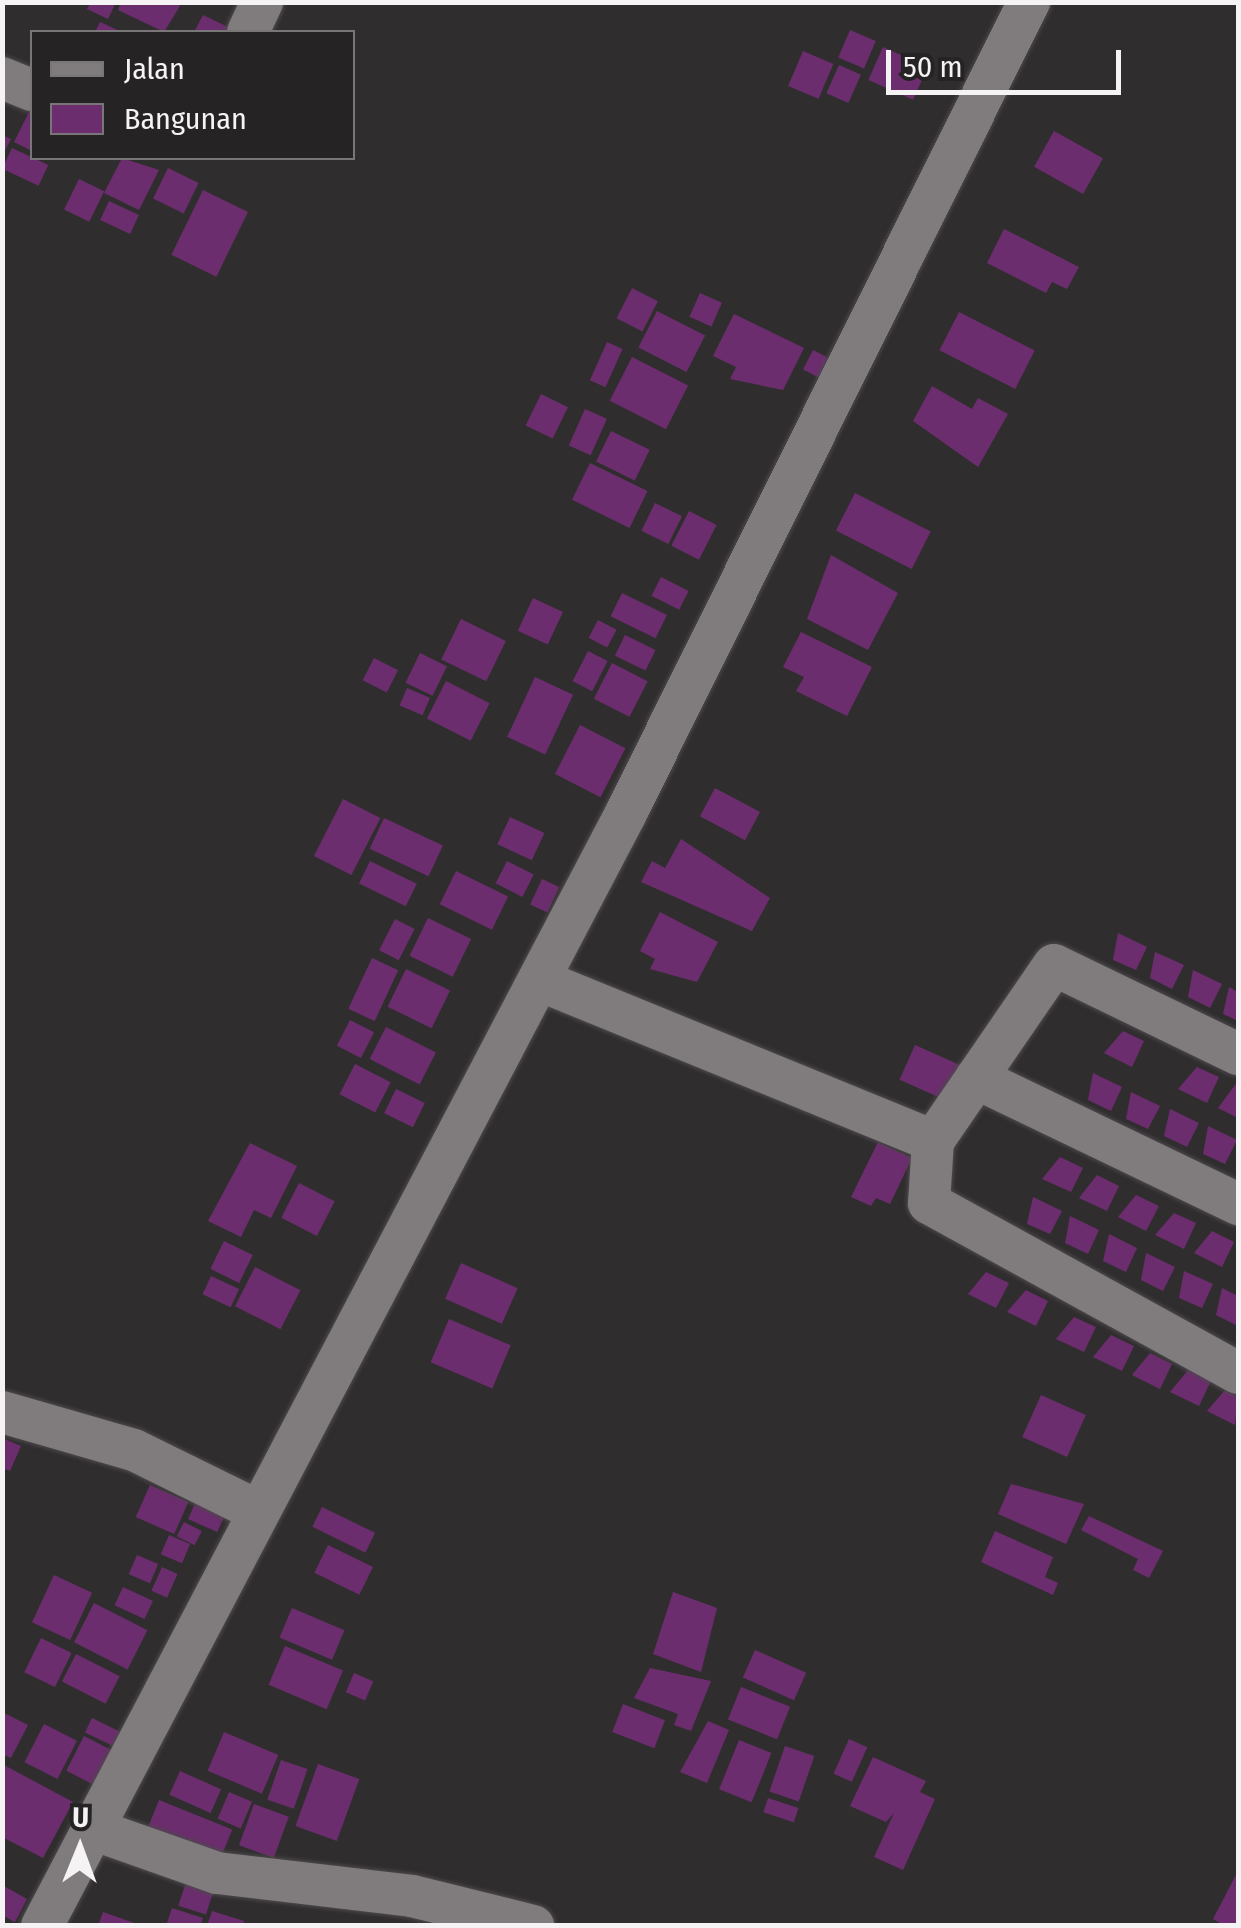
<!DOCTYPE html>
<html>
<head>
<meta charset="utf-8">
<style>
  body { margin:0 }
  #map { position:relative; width:1241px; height:1928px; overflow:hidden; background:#302d2f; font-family:"Fira Sans Condensed",sans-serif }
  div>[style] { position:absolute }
  .building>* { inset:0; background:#6c2d6e; transform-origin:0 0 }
  .roads { filter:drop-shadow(0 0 2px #4d4a4c) drop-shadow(0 0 2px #4d4a4c) }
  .minor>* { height:42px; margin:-21px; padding:0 21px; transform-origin:21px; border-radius:21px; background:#807c7e }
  span { translate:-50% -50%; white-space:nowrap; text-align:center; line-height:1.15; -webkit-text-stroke:9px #262325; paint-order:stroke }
  .frame { position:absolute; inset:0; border:5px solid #f5f3f4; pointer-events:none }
  .legend { position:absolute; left:30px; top:30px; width:325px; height:130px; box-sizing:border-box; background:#262325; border:2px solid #797678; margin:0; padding:12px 18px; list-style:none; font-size:30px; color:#f5f3f4 }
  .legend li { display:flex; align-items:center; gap:20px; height:50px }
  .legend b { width:50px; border:2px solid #797678 }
  .north { position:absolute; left:30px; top:1798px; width:100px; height:100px; -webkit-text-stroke:8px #262325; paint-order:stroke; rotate:1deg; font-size:28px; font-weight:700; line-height:40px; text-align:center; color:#f5f3f4 }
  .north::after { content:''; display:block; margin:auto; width:35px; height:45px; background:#f5f3f4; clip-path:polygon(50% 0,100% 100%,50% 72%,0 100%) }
  .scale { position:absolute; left:886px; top:50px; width:235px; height:45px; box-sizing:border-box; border:5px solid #f5f3f4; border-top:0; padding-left:12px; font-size:30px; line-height:35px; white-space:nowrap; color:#f5f3f4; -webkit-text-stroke:8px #262325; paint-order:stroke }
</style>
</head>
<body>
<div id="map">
  <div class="building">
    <div style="clip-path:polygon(91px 2px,116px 2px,108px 19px,87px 9px)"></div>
    <div style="clip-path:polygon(121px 2px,172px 2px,180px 6px,164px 32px,118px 10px)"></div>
    <div style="clip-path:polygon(203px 15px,228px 27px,225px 32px,194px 32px)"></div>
    <div style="clip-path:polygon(100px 22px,122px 32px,95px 32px)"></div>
    <div style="left:850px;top:30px;width:28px;height:30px;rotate:23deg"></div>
    <div style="left:883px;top:47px;width:49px;height:36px;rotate:24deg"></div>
    <div style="left:803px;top:51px;width:33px;height:38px;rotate:23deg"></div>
    <div style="left:839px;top:65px;width:24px;height:31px;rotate:24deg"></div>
    <div style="clip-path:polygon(32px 106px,32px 151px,14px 142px)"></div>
    <div style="left:1054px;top:131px;width:56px;height:41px;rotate:29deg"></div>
    <div style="clip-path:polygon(2px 135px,11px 139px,2px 156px)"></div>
    <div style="left:12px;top:148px;width:40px;height:23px;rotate:25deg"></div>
    <div style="clip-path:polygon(122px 158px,159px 170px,139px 210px,104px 193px)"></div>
    <div style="left:168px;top:168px;width:34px;height:34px;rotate:26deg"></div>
    <div style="left:79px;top:179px;width:28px;height:34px;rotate:26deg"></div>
    <div style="left:203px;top:190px;width:50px;height:72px;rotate:26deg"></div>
    <div style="left:109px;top:201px;width:33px;height:21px;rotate:25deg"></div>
    <div style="clip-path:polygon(1004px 229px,1079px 267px,1067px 289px,1052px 282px,1046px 293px,987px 263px)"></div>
    <div style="left:632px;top:288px;width:29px;height:34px;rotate:27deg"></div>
    <div style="left:700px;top:293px;width:24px;height:26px;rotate:24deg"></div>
    <div style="left:657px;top:311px;width:54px;height:41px;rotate:27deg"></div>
    <div style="left:959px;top:312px;width:85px;height:43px;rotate:27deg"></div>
    <div style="clip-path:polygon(734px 314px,804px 348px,783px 390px,730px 379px,736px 367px,713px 356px)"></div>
    <div style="left:607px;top:342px;width:17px;height:42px;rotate:24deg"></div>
    <div style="left:813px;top:350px;width:25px;height:22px;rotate:27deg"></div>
    <div style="left:632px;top:357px;width:63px;height:49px;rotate:27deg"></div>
    <div style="clip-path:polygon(932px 386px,972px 409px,978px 398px,1008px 414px,978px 467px,913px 421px)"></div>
    <div style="left:541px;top:394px;width:30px;height:35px;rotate:26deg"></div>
    <div style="left:585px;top:409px;width:24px;height:40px;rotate:24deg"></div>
    <div style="left:611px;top:431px;width:43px;height:34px;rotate:26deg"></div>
    <div style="left:590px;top:463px;width:64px;height:41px;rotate:26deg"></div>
    <div style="left:855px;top:493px;width:85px;height:42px;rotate:27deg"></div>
    <div style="left:655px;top:503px;width:30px;height:31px;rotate:26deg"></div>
    <div style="left:689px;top:511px;width:31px;height:39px;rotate:27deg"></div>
    <div style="clip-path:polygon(831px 555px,898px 593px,868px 650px,807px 619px)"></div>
    <div style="left:661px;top:577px;width:31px;height:21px;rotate:27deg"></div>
    <div style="left:622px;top:593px;width:50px;height:26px;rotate:26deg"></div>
    <div style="left:533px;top:598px;width:33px;height:36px;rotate:25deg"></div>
    <div style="left:461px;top:619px;width:50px;height:45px;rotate:26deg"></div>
    <div style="left:598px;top:620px;width:21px;height:20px;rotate:28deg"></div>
    <div style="clip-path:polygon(801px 632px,872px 667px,847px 716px,796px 691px,804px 677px,783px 667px)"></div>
    <div style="left:625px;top:635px;width:34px;height:23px;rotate:26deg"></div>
    <div style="left:588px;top:651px;width:22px;height:34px;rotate:27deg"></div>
    <div style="left:420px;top:653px;width:30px;height:33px;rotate:26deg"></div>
    <div style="left:374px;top:658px;width:27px;height:25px;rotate:27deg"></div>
    <div style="left:612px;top:663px;width:40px;height:40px;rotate:27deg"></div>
    <div style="left:535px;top:677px;width:42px;height:66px;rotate:25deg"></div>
    <div style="left:446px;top:681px;width:49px;height:42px;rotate:27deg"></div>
    <div style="left:407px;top:688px;width:25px;height:19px;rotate:23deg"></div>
    <div style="left:580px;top:725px;width:51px;height:55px;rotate:27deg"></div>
    <div style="left:715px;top:788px;width:51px;height:32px;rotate:28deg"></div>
    <div style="left:343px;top:799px;width:42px;height:64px;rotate:27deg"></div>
    <div style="left:510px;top:817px;width:38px;height:30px;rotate:25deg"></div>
    <div style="left:384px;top:818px;width:65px;height:34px;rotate:25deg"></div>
    <div style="clip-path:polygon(681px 839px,770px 898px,752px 931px,641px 882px,652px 861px,665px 868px)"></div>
    <div style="left:370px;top:861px;width:52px;height:25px;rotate:26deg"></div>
    <div style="left:507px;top:861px;width:30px;height:25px;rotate:27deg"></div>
    <div style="left:456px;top:871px;width:58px;height:37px;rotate:26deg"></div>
    <div style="left:542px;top:879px;width:19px;height:28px;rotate:25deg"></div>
    <div style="clip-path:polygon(660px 912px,718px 942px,697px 982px,650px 969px,655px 959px,640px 951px)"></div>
    <div style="left:428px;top:918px;width:48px;height:42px;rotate:26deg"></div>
    <div style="left:395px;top:919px;width:22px;height:35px;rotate:27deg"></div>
    <div style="clip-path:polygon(1118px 933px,1147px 947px,1136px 970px,1113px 960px)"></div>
    <div style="clip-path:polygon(1155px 952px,1184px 965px,1172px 989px,1150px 978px)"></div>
    <div style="left:372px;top:958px;width:29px;height:56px;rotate:25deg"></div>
    <div style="left:406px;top:969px;width:49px;height:42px;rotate:26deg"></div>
    <div style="clip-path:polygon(1193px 970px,1222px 984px,1210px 1008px,1188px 997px)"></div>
    <div style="clip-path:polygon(1229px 987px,1238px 992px,1238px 1021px,1223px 1014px)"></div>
    <div style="left:350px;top:1020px;width:27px;height:29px;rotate:27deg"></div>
    <div style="left:386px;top:1027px;width:56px;height:36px;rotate:27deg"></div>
    <div style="clip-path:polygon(1123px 1031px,1144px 1041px,1132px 1067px,1104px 1053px)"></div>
    <div style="left:915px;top:1045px;width:56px;height:38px;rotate:24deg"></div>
    <div style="left:355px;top:1064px;width:40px;height:34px;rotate:27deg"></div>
    <div style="clip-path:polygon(1197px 1067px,1219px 1077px,1207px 1103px,1178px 1089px)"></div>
    <div style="clip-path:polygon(1093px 1073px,1122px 1087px,1111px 1111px,1088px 1100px)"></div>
    <div style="clip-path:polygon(1238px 1081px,1238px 1118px,1218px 1108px)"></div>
    <div style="left:396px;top:1089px;width:32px;height:27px;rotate:26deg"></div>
    <div style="clip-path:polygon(1131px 1092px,1160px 1106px,1148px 1129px,1126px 1119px)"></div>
    <div style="clip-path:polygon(1170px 1109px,1199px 1123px,1187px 1147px,1164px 1136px)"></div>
    <div style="clip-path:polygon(1208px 1126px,1237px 1140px,1225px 1164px,1203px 1154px)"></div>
    <div style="clip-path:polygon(878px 1142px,912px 1158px,890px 1204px,876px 1198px,871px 1206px,851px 1197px)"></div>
    <div style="clip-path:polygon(250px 1143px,297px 1166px,271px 1218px,254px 1210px,241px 1237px,208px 1221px)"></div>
    <div style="clip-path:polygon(1060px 1157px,1083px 1168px,1071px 1192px,1042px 1179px)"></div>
    <div style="clip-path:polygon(1097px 1175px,1119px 1186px,1107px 1211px,1079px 1198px)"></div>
    <div style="left:299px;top:1183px;width:40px;height:39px;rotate:27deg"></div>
    <div style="clip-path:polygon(1136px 1195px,1159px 1206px,1146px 1231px,1118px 1217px)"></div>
    <div style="clip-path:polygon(1033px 1197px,1062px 1211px,1050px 1234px,1027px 1224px)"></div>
    <div style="clip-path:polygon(1174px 1213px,1196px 1223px,1184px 1249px,1155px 1235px)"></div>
    <div style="clip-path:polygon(1070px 1216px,1099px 1230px,1088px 1254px,1065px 1243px)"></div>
    <div style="clip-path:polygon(1212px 1231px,1234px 1242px,1222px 1267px,1194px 1253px)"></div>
    <div style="clip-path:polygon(1109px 1234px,1137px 1248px,1126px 1272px,1103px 1261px)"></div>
    <div style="left:224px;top:1241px;width:32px;height:31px;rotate:26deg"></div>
    <div style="clip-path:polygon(1146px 1253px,1175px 1267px,1163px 1291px,1141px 1280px)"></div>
    <div style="left:461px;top:1263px;width:62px;height:39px;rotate:24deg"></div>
    <div style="left:255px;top:1267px;width:51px;height:44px;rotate:27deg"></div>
    <div style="clip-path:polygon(1184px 1271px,1213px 1284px,1202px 1308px,1179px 1298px)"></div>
    <div style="clip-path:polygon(986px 1272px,1009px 1283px,996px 1308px,968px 1294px)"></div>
    <div style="left:211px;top:1276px;width:31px;height:20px;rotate:25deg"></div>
    <div style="clip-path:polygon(1222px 1288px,1238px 1296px,1238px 1326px,1216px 1315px)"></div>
    <div style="clip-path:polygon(1026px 1290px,1048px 1301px,1036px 1326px,1007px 1312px)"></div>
    <div style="clip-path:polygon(1074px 1317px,1096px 1327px,1084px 1352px,1056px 1339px)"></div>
    <div style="left:449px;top:1319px;width:67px;height:47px;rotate:23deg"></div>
    <div style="clip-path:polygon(1111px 1335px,1134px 1346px,1122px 1371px,1093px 1357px)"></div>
    <div style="clip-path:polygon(1150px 1353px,1172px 1364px,1160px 1389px,1132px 1375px)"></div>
    <div style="clip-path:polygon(1188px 1370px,1211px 1381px,1199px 1406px,1170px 1392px)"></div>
    <div style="clip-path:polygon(1225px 1390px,1238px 1396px,1235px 1425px,1207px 1411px)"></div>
    <div style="left:1041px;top:1395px;width:49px;height:46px;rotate:24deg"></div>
    <div style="clip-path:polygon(2px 1438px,21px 1446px,10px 1471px,2px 1468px)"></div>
    <div style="clip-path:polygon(1011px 1484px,1084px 1504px,1066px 1544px,998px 1514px)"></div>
    <div style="left:150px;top:1485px;width:42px;height:35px;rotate:24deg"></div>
    <div style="left:197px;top:1499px;width:32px;height:22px;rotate:24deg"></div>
    <div style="left:322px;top:1507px;width:59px;height:22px;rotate:26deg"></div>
    <div style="clip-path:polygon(1089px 1516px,1163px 1551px,1149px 1578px,1133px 1570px,1138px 1559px,1081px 1530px)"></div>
    <div style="left:184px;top:1522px;width:20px;height:16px;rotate:27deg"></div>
    <div style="clip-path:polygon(995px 1531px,1053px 1557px,1045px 1577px,1058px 1583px,1053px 1595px,981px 1562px)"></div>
    <div style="left:169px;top:1535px;width:23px;height:21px;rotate:23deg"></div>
    <div style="left:328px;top:1545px;width:50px;height:31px;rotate:26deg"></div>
    <div style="left:137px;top:1555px;width:23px;height:21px;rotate:23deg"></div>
    <div style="left:162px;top:1567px;width:17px;height:26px;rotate:24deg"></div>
    <div style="left:54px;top:1575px;width:42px;height:52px;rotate:25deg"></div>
    <div style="left:123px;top:1587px;width:33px;height:20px;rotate:25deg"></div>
    <div style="clip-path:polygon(673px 1592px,717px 1608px,701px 1672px,653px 1654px)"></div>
    <div style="left:94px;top:1603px;width:60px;height:44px;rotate:27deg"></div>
    <div style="left:292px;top:1608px;width:57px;height:32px;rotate:23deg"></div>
    <div style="left:41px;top:1638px;width:34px;height:38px;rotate:26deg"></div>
    <div style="left:285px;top:1646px;width:63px;height:42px;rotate:23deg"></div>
    <div style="left:755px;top:1650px;width:56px;height:30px;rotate:24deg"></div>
    <div style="left:76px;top:1654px;width:49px;height:31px;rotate:27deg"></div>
    <div style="clip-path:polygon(650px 1668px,711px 1681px,691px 1731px,674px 1725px,678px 1714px,634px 1698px)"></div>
    <div style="left:354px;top:1673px;width:21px;height:21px;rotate:23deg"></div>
    <div style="left:741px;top:1687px;width:53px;height:35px;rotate:22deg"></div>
    <div style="left:623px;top:1704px;width:45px;height:30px;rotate:21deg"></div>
    <div style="clip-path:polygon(2px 1712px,28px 1725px,11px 1758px,2px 1754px)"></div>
    <div style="left:92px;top:1718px;width:37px;height:16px;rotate:26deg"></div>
    <div style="clip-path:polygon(708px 1721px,729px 1730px,707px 1783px,680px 1772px)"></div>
    <div style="left:44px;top:1724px;width:37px;height:43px;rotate:27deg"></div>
    <div style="left:224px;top:1732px;width:59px;height:42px;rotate:23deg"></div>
    <div style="left:84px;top:1736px;width:34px;height:39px;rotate:27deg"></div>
    <div style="left:849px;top:1739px;width:20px;height:38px;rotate:24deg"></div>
    <div style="left:739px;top:1740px;width:35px;height:53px;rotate:22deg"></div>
    <div style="left:785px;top:1746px;width:31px;height:48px;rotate:19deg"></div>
    <div style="clip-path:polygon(873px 1757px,926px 1781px,920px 1792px,935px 1799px,903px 1870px,874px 1857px,894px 1813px,886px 1822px,850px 1806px)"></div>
    <div style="left:281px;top:1760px;width:28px;height:42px;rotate:19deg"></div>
    <div style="clip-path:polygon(2px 1764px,73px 1802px,43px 1858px,2px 1837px)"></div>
    <div style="left:318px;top:1764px;width:44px;height:66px;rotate:20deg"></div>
    <div style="left:180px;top:1771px;width:45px;height:26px;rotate:24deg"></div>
    <div style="left:229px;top:1792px;width:25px;height:29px;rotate:23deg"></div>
    <div style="left:768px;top:1798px;width:32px;height:15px;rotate:18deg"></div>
    <div style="left:159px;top:1800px;width:79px;height:36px;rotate:22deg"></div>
    <div style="left:254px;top:1804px;width:37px;height:44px;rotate:20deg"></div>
    <div style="clip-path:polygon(1238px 1871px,1238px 1926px,1225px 1926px,1213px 1919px)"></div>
    <div style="left:187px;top:1879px;width:29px;height:28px;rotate:18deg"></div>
    <div style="clip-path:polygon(2px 1885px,27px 1899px,15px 1922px,2px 1915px)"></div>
    <div style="clip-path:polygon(172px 1908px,203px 1918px,200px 1926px,166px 1926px)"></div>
    <div style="clip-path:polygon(212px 1911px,244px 1921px,242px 1926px,207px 1926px)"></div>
    <div style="clip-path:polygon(103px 1912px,140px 1925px,140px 1926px,98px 1926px)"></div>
  </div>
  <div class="roads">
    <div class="minor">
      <div style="left:248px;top:32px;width:33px;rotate:-65deg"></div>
      <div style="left:2px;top:78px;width:32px;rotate:22deg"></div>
      <div style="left:539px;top:980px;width:426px;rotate:22.2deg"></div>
      <div style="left:1238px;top:1054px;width:204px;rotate:-154.2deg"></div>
      <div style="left:1054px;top:965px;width:214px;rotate:124.5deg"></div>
      <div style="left:933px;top:1141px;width:62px;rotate:93.7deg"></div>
      <div style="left:929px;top:1203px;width:353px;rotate:28.8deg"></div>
      <div style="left:976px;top:1078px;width:291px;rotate:25.7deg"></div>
      <div style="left:2px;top:1412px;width:137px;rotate:16.1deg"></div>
      <div style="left:134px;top:1450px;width:136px;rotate:26.2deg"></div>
      <div style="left:95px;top:1830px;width:129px;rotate:19.4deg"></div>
      <div style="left:217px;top:1873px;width:196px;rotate:6.7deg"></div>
      <div style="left:412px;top:1896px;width:125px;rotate:13.9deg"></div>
      <div style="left:42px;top:1926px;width:1257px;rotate:-62.31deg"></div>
      <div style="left:626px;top:813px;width:906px;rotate:-63.58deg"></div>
    </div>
  </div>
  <div class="frame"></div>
  <ul class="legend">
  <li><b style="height:12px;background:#807c7e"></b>Jalan</li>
  <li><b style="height:28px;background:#6c2d6e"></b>Bangunan</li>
  </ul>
  <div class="north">U</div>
  <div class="scale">50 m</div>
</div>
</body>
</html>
